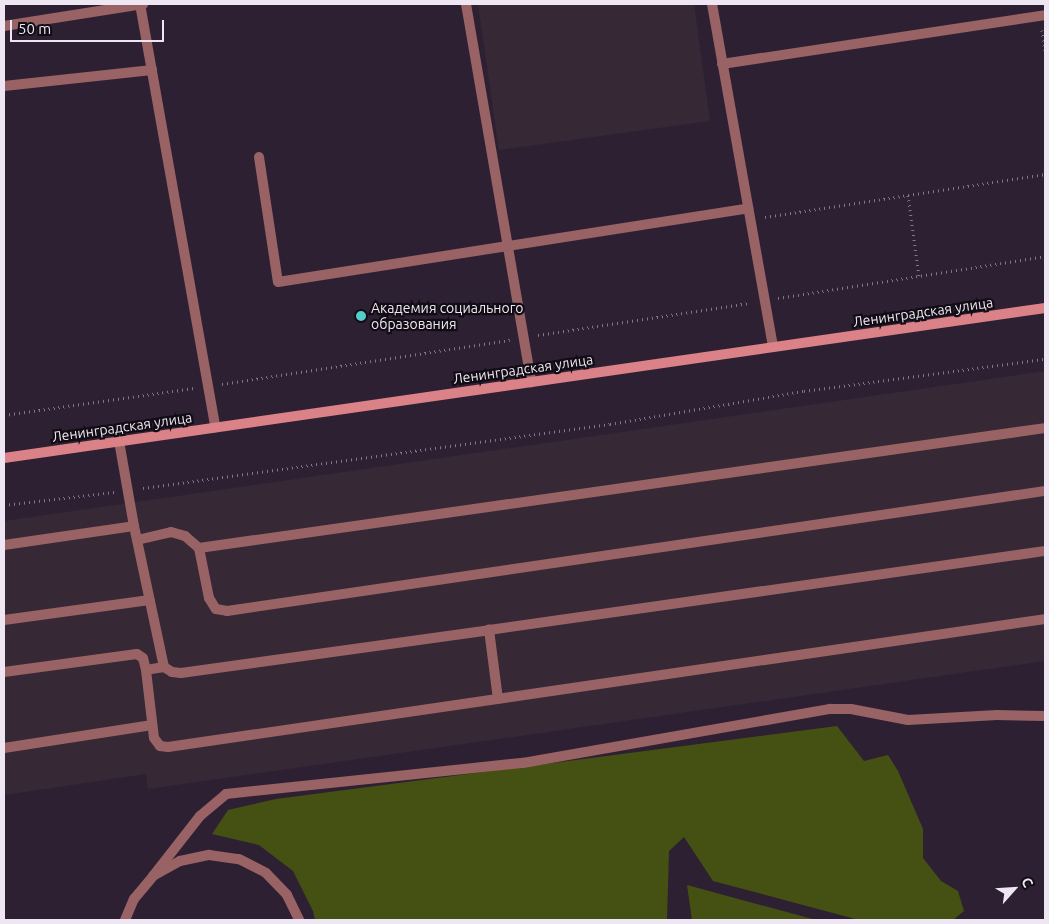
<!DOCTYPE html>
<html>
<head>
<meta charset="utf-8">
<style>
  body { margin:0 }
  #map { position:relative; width:1049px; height:924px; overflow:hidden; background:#2e2033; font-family:Ubuntu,sans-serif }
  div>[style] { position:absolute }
  .industrial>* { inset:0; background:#362835 }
  .green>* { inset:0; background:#455112 }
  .path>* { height:3px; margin-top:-1.5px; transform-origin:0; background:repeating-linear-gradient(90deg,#817686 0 1px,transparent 0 5px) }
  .service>* { height:10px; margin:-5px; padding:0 5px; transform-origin:5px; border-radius:5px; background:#996264 }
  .minor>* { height:10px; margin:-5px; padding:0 5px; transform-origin:5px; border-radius:5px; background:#996264 }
  .secondary>* { height:10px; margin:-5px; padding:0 5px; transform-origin:5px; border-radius:5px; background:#da8287 }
  .dots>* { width:14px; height:14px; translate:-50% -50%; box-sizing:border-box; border:2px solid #120d15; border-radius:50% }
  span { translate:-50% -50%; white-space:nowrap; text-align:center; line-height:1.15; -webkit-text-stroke:4.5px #120d15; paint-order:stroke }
  .poi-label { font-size:14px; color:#eee6f2 }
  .left { translate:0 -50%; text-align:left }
  .street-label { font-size:14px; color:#eee6f2 }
  .frame { position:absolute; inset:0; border:5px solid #eee6f2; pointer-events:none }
  .north { position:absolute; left:989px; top:864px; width:50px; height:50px; -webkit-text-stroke:4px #120d15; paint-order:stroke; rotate:64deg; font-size:14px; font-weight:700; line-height:20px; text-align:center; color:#eee6f2 }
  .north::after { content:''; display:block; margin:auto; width:18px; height:22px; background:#eee6f2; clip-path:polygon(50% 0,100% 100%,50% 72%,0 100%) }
  .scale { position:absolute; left:10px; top:20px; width:154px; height:22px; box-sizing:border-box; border:2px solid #eee6f2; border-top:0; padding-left:6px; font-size:15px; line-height:18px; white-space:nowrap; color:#eee6f2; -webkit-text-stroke:4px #120d15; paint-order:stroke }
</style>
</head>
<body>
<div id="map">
  <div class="industrial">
    <div style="clip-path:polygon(478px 4px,694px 4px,710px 121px,499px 150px)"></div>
    <div style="clip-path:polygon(1045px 371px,1045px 661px,148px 789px,146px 774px,4px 795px,4px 521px)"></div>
  </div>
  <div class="green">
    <div style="clip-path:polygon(837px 726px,864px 761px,888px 755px,898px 771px,923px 829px,923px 858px,941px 881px,958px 891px,964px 911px,953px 920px,859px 920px,713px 881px,684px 837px,669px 851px,667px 920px,315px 920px,313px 911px,293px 871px,259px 845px,212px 834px,228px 810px,276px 799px)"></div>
    <div style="clip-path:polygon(687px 885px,816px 920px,692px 920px)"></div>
  </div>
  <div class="path">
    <div style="left:1042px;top:30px;width:22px;rotate:82deg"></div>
    <div style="left:908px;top:195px;width:82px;rotate:82.3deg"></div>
    <div style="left:765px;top:217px;width:283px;rotate:-8.7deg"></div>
    <div style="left:778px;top:298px;width:270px;rotate:-8.9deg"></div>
    <div style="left:538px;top:335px;width:214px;rotate:-8.6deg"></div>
    <div style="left:222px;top:384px;width:291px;rotate:-8.7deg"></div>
    <div style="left:4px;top:415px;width:192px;rotate:-8.1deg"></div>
    <div style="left:143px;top:488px;width:471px;rotate:-7.8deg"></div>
    <div style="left:610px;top:424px;width:197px;rotate:-9.7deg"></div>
    <div style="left:804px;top:391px;width:243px;rotate:-7.6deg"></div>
    <div style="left:4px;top:505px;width:111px;rotate:-6.7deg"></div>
  </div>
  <div class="service">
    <div style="left:466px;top:4px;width:384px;rotate:80.2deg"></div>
    <div style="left:712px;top:4px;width:348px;rotate:79.9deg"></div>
    <div style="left:4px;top:26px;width:141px;rotate:-9deg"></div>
    <div style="left:722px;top:64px;width:327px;rotate:-8.6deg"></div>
    <div style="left:259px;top:157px;width:126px;rotate:81.4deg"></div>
    <div style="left:278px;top:282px;width:476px;rotate:-8.9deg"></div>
    <div style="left:119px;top:441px;width:86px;rotate:80deg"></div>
    <div style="left:134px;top:526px;width:144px;rotate:78deg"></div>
    <div style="left:164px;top:667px;width:18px;rotate:171deg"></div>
    <div style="left:146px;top:670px;width:68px;rotate:83.3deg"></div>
    <div style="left:154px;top:738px;width:10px;rotate:53deg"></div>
    <div style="left:160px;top:746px;width:8px;rotate:7deg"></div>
    <div style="left:168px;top:747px;width:886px;rotate:-8.3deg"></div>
    <div style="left:137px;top:540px;width:35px;rotate:-13deg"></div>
    <div style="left:171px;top:532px;width:15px;rotate:16deg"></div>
    <div style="left:185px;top:536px;width:18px;rotate:41deg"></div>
    <div style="left:199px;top:548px;width:854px;rotate:-8.07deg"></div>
    <div style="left:4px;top:545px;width:131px;rotate:-8.3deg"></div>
    <div style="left:199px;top:548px;width:51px;rotate:78.7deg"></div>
    <div style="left:209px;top:598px;width:13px;rotate:58deg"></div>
    <div style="left:216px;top:609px;width:11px;rotate:10deg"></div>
    <div style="left:227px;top:611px;width:827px;rotate:-8.35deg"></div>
    <div style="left:4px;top:620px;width:147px;rotate:-7.8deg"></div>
    <div style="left:164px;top:667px;width:9px;rotate:32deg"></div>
    <div style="left:172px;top:672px;width:9px;rotate:6deg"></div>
    <div style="left:181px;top:673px;width:311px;rotate:-7.9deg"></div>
    <div style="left:4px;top:672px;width:134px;rotate:-7.7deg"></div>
    <div style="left:137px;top:654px;width:7px;rotate:34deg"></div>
    <div style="left:143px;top:658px;width:12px;rotate:76deg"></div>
    <div style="left:498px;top:699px;width:70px;rotate:-97.4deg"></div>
    <div style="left:489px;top:630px;width:562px;rotate:-8.09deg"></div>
    <div style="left:4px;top:748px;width:150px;rotate:-8.8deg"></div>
    <div style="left:153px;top:876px;width:76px;rotate:-51.9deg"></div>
    <div style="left:200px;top:816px;width:34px;rotate:-40deg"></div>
    <div style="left:226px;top:794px;width:299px;rotate:-6deg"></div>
    <div style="left:523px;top:763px;width:312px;rotate:-10deg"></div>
    <div style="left:830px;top:709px;width:21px"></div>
    <div style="left:851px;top:709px;width:58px;rotate:10.9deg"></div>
    <div style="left:908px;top:720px;width:89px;rotate:-3.2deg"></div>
    <div style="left:997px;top:715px;width:48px;rotate:1.2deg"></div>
    <div style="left:125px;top:920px;width:23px;rotate:-67deg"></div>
    <div style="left:134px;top:899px;width:30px;rotate:-50deg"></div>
    <div style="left:153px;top:876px;width:31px;rotate:-29deg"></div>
    <div style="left:180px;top:861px;width:30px;rotate:-12deg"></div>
    <div style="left:209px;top:855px;width:30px;rotate:8deg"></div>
    <div style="left:239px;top:859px;width:30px;rotate:27deg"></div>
    <div style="left:266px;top:873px;width:30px;rotate:46deg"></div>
    <div style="left:287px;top:895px;width:28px;rotate:64deg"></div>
  </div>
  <div class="minor">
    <div style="left:140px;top:4px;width:430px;rotate:79.9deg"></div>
    <div style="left:4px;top:86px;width:149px;rotate:-6.2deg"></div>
  </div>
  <div class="secondary">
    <div style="left:4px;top:458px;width:1052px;rotate:-8.2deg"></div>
  </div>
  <div class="dots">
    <div style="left:361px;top:316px;background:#53cdca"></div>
  </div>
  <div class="poi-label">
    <span class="left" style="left:371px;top:316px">Академия социального<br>образования</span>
  </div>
  <div class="street-label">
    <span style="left:923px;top:312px;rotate:-8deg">Ленинградская улица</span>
    <span style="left:523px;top:369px;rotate:-8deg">Ленинградская улица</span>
    <span style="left:122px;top:427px;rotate:-8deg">Ленинградская улица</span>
  </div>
  <div class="frame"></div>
  <div class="north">С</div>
  <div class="scale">50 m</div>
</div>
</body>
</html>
